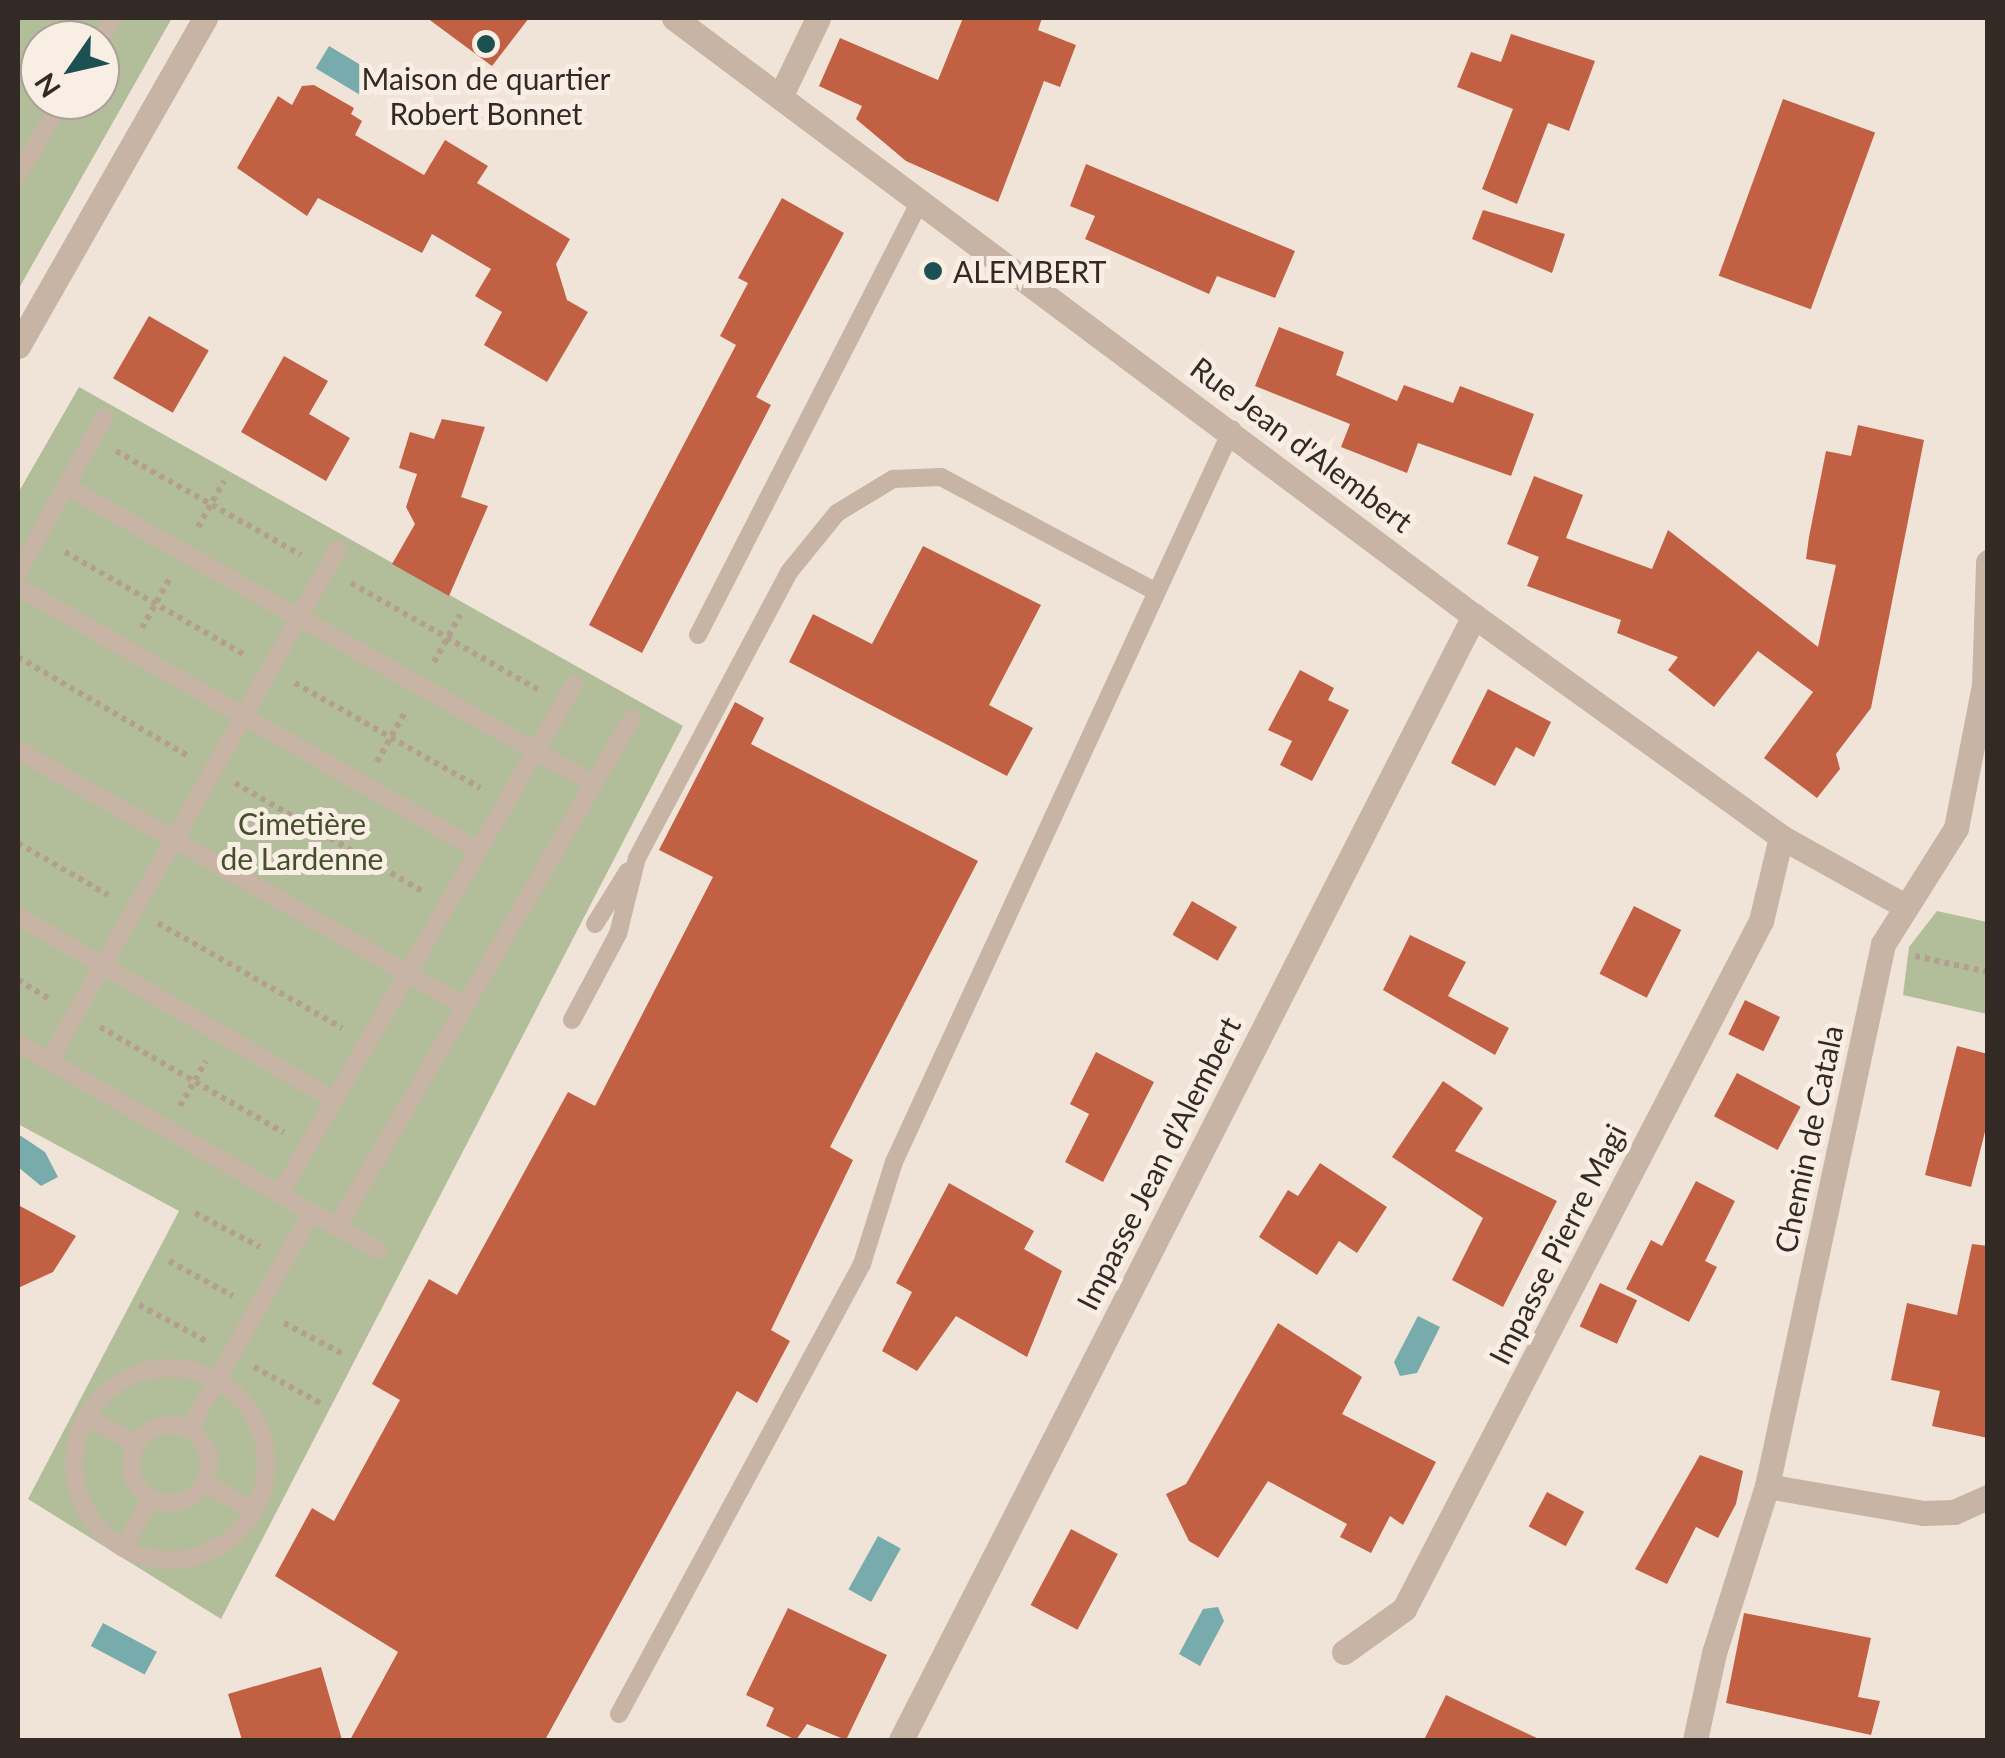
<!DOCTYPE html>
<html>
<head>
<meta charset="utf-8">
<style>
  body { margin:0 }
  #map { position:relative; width:2005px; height:1758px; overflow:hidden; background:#f0e4d8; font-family:Lato,sans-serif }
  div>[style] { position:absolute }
  .green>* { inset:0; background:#b2be99 }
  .water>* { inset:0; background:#78abac; transform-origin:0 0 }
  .building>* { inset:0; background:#c26044; transform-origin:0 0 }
  .path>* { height:6px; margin-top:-3px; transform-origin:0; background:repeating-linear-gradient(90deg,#b39e8f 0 5px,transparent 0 10px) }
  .service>* { height:18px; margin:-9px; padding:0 9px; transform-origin:9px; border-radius:9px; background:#c7b4a5 }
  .service>.ring { margin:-9px; padding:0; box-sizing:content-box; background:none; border:18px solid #c7b4a5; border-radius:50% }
  .minor>* { height:25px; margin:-12.5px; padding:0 12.5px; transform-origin:12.5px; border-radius:12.5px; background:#c7b4a5 }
  .dots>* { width:28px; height:28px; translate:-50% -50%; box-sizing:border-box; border:5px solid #f8eee4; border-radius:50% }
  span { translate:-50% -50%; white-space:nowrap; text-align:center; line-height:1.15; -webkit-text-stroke:10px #f8eee4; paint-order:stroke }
  .poi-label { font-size:30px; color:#332a26 }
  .left { translate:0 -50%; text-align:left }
  .street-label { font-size:30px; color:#332a26 }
  .park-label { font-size:30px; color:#43502b }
  .frame { position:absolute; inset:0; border:20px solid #332a26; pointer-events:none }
  .north { position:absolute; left:20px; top:20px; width:100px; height:100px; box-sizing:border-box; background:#f8eee4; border:2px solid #a9a098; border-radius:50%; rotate:236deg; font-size:28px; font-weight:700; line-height:40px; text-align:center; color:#332a26 }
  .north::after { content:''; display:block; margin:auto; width:35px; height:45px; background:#1d5053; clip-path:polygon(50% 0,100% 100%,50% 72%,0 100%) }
</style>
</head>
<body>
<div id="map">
  <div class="green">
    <div style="clip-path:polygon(evenodd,18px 18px,172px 18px,18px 290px,18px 18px,40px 40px,100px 40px,100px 100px,40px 100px,40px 40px)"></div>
    <div style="clip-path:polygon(79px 387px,683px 726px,221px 1619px,28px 1499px,179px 1211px,18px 1124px,18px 493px)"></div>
    <div style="clip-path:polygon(1937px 911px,1987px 922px,1987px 1014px,1903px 995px,1909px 947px)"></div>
  </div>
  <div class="water">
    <div style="left:329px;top:46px;width:51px;height:26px;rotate:31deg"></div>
    <div style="clip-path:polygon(18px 1134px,45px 1152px,58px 1177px,41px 1186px,18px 1167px)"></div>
    <div style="clip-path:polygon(1418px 1316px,1440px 1327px,1417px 1373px,1400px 1376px,1394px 1362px)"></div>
    <div style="left:878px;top:1536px;width:26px;height:61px;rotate:29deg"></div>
    <div style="clip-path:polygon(1218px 1607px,1224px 1621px,1200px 1666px,1179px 1654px,1203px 1609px)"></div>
    <div style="left:103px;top:1623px;width:61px;height:26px;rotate:28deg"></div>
  </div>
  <div class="building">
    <div style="clip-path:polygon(427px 18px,529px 18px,492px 66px)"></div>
    <div style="clip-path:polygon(963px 18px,1042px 18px,1038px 30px,1076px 45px,1060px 87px,1044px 81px,998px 202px,906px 161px,856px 119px,862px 106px,819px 86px,840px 38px,938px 80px)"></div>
    <div style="clip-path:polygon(1511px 34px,1595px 61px,1569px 131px,1548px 123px,1517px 204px,1482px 189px,1513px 109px,1457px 87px,1471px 52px,1501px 62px)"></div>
    <div style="clip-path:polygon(314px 85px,354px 108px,351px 114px,362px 121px,355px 135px,424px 175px,445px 140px,488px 166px,477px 183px,570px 239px,556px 264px,567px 300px,588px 312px,547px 382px,484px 345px,502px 312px,475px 296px,491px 269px,432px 234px,422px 253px,318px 198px,307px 216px,237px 168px,278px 96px,292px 105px,302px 86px)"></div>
    <div style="left:1783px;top:99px;width:98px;height:188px;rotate:20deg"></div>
    <div style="clip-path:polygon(1086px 164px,1295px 251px,1275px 298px,1217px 276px,1209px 294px,1085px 239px,1095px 216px,1070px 206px)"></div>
    <div style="clip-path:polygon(782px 198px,844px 233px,756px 397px,771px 405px,642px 653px,589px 625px,736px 345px,720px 336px,748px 283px,738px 278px)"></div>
    <div style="clip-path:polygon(1483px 210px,1565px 234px,1552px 273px,1472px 239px)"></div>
    <div style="left:149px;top:316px;width:69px;height:72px;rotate:30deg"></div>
    <div style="clip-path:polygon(1279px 327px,1344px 352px,1336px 375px,1397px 401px,1404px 385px,1453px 403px,1460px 386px,1534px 414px,1511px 476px,1418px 443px,1407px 473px,1341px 447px,1350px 424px,1255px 386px)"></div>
    <div style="clip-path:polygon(284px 356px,328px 381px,309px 414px,350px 438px,326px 481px,241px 432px)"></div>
    <div style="clip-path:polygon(442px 419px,485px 427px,461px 497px,488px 506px,449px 596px,392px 564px,415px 524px,406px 507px,417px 474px,399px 468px,410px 432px,434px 439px)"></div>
    <div style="clip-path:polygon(1858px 425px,1924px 440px,1871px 708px,1836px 754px,1840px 769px,1817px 798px,1764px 758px,1813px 692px,1758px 651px,1714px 707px,1668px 670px,1678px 657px,1617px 633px,1621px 620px,1527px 586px,1539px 557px,1507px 544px,1534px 476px,1583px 495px,1566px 538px,1652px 569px,1668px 530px,1818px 647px,1836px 565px,1806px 559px,1809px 537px,1826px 451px,1851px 456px)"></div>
    <div style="clip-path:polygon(923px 546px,1041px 605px,989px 705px,1033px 728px,1007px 776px,789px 662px,813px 614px,872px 644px)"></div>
    <div style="clip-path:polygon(1300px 670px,1334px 688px,1328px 700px,1349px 710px,1312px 781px,1280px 765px,1292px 741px,1268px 730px)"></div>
    <div style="clip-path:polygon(1488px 689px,1551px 722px,1534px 757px,1516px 747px,1495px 786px,1451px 763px)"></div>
    <div style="clip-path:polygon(735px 702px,764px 718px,751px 744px,978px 861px,830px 1147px,853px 1160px,771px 1330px,790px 1341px,757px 1403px,737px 1391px,545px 1740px,350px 1740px,398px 1652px,275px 1576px,312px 1508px,334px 1521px,400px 1400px,372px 1384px,429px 1279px,457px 1295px,568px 1092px,595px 1106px,713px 877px,659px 850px)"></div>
    <div style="left:1192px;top:901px;width:52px;height:39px;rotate:30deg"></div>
    <div style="left:1634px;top:906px;width:53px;height:76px;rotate:27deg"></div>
    <div style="clip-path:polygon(1410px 935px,1466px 962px,1448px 996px,1509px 1028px,1495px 1055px,1383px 990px)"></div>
    <div style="left:1745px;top:1000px;width:39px;height:38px;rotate:26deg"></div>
    <div style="clip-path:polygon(1957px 1046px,1988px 1054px,1988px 1120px,1971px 1187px,1925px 1175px)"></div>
    <div style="clip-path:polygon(1096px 1052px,1154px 1082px,1103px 1182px,1065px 1162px,1089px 1114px,1070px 1104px)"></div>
    <div style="left:1737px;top:1073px;width:72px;height:49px;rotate:28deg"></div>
    <div style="clip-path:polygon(1443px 1081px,1483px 1108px,1455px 1151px,1557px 1201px,1503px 1307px,1452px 1280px,1483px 1218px,1392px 1157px)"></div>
    <div style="clip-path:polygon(1320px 1163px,1387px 1207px,1357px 1253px,1339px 1241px,1317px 1275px,1259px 1237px,1288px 1190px,1298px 1196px)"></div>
    <div style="clip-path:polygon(1696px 1181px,1735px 1201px,1705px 1261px,1717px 1267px,1689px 1322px,1626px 1289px,1651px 1240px,1662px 1246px)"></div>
    <div style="clip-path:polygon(949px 1183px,1034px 1231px,1024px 1249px,1062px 1271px,1027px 1357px,956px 1316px,917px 1371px,882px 1351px,912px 1292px,896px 1283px)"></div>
    <div style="clip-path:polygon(18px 1205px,76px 1236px,53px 1272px,18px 1288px)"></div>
    <div style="clip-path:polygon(1972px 1244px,1988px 1246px,1988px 1438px,1932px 1426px,1940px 1391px,1891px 1380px,1907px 1303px,1957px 1315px)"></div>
    <div style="left:1600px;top:1283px;width:41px;height:48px;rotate:25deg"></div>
    <div style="clip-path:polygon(1278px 1323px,1362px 1377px,1342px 1414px,1436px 1462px,1403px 1525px,1390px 1516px,1371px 1553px,1340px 1537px,1347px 1524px,1268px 1481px,1218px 1558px,1189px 1541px,1166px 1494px,1186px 1484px)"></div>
    <div style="clip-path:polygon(1700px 1455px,1743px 1471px,1736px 1504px,1718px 1538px,1696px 1527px,1667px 1584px,1635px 1569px)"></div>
    <div style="left:1547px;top:1492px;width:42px;height:39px;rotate:28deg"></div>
    <div style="left:1071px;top:1529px;width:53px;height:86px;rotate:28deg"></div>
    <div style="clip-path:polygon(788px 1608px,887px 1655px,846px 1740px,807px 1724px,796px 1740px,766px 1726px,774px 1708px,746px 1695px)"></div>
    <div style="clip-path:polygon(1744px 1613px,1871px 1638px,1858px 1697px,1880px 1701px,1871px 1735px,1726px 1703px)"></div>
    <div style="clip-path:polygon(321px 1667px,342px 1740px,242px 1740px,228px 1694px)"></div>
    <div style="clip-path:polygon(1446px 1695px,1541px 1740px,1424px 1740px)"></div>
  </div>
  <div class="path">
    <div style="left:116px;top:451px;width:212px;rotate:29.3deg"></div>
    <div style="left:198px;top:527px;width:53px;rotate:-60.5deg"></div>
    <div style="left:65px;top:552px;width:207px;rotate:29.8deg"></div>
    <div style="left:351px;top:583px;width:218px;rotate:29.7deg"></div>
    <div style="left:142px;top:628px;width:57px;rotate:-60.8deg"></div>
    <div style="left:18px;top:657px;width:199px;rotate:30.2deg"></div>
    <div style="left:434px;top:662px;width:54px;rotate:-61deg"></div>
    <div style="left:295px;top:683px;width:213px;rotate:29.6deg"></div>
    <div style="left:377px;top:762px;width:57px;rotate:-60.8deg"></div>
    <div style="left:235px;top:783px;width:218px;rotate:30deg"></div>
    <div style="left:18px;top:843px;width:104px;rotate:30deg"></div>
    <div style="left:158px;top:923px;width:212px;rotate:29.7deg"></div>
    <div style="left:1915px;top:956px;width:75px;rotate:12.4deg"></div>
    <div style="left:18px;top:980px;width:37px;rotate:31deg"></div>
    <div style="left:100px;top:1027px;width:212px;rotate:29.9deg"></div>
    <div style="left:180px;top:1106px;width:52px;rotate:-60deg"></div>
    <div style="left:195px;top:1213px;width:73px;rotate:27.6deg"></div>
    <div style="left:169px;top:1261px;width:73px;rotate:28.7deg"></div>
    <div style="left:139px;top:1305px;width:78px;rotate:28.2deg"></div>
    <div style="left:284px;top:1323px;width:69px;rotate:27.7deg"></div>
    <div style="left:254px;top:1367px;width:77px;rotate:28.6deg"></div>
  </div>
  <div class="service">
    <div style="left:100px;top:40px;width:26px;rotate:-58deg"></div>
    <div style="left:18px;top:175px;width:87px;rotate:-59deg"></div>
    <div style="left:66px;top:486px;width:606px;rotate:29.44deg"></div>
    <div style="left:18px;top:573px;width:178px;rotate:-61.1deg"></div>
    <div style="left:18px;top:587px;width:530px;rotate:29.76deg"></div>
    <div style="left:698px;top:635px;width:487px;rotate:-62.9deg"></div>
    <div style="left:18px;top:750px;width:515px;rotate:29.8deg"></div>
    <div style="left:465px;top:1006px;width:333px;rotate:-59.9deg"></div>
    <div style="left:18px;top:916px;width:366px;rotate:30.2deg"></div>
    <div style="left:595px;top:924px;width:62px;rotate:-58.1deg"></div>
    <div style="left:572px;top:1020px;width:98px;rotate:-61.9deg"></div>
    <div style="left:618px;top:934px;width:78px;rotate:-76deg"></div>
    <div style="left:637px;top:858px;width:324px;rotate:-62deg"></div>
    <div style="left:789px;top:572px;width:76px;rotate:-50.9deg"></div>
    <div style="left:837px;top:513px;width:66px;rotate:-31.3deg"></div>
    <div style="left:893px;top:479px;width:48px;rotate:-2.4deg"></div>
    <div style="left:941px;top:477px;width:244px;rotate:28.1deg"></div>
    <div style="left:18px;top:1043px;width:368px;rotate:30deg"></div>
    <div style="left:49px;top:1061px;width:587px;rotate:-60.59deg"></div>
    <div style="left:280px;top:1194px;width:588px;rotate:-59.99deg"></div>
    <div style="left:378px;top:1250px;width:47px;rotate:-150.7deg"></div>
    <div style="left:337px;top:1227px;width:255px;rotate:-59.9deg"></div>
    <div class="ring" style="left:74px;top:1368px;width:174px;height:174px"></div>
    <div style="left:86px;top:1416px;width:57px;rotate:29.2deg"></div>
    <div class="ring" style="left:131px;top:1425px;width:60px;height:60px"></div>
    <div style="left:189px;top:1429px;width:249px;rotate:-60.5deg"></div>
    <div style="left:204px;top:1483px;width:58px;rotate:28.8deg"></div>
    <div style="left:123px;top:1548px;width:57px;rotate:-60.8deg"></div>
    <div style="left:619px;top:1714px;width:511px;rotate:-61.63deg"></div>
    <div style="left:862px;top:1264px;width:107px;rotate:-72.6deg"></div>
    <div style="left:894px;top:1162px;width:807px;rotate:-65.24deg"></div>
  </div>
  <div class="minor">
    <div style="left:674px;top:18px;width:999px;rotate:36.78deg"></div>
    <div style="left:1474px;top:616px;width:378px;rotate:35.7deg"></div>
    <div style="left:1781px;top:837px;width:140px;rotate:29.1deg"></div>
    <div style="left:780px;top:97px;width:88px;rotate:-64.3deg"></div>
    <div style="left:18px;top:346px;width:378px;rotate:-60.3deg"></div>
    <div style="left:1767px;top:1486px;width:159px;rotate:9.8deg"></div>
    <div style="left:1924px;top:1513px;width:30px;rotate:-2deg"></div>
    <div style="left:1954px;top:1512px;width:37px;rotate:-24deg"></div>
    <div style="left:1344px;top:1652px;width:74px;rotate:-35.6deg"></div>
    <div style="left:1404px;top:1609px;width:775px;rotate:-62.58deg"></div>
    <div style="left:1761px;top:921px;width:86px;rotate:-76.6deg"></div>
    <div style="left:901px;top:1740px;width:1262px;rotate:-62.99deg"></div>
    <div style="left:1695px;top:1740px;width:89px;rotate:-77.7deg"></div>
    <div style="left:1714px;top:1653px;width:175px;rotate:-72.4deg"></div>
    <div style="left:1767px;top:1486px;width:554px;rotate:-77.92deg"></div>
    <div style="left:1883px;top:944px;width:137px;rotate:-57.8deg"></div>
    <div style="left:1956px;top:828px;width:146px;rotate:-78.9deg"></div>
    <div style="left:1984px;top:685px;width:123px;rotate:-88.1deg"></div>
  </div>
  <div class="dots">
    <div style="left:486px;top:44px;background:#1d5053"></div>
    <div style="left:933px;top:271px;background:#1d5053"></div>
  </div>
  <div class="poi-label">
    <span style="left:486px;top:95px">Maison de quartier<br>Robert Bonnet</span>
    <span class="left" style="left:953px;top:271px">ALEMBERT</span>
  </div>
  <div class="street-label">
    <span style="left:1302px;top:444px;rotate:37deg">Rue Jean d'Alembert</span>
    <span style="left:1808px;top:1139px;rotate:-78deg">Chemin de Catala</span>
    <span style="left:1158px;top:1163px;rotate:-63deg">Impasse Jean d'Alembert</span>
    <span style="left:1557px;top:1244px;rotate:-63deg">Impasse Pierre Magi</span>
  </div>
  <div class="park-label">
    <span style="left:302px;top:840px">Cimetière<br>de Lardenne</span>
  </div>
  <div class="frame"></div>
  <div class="north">N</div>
</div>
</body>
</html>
